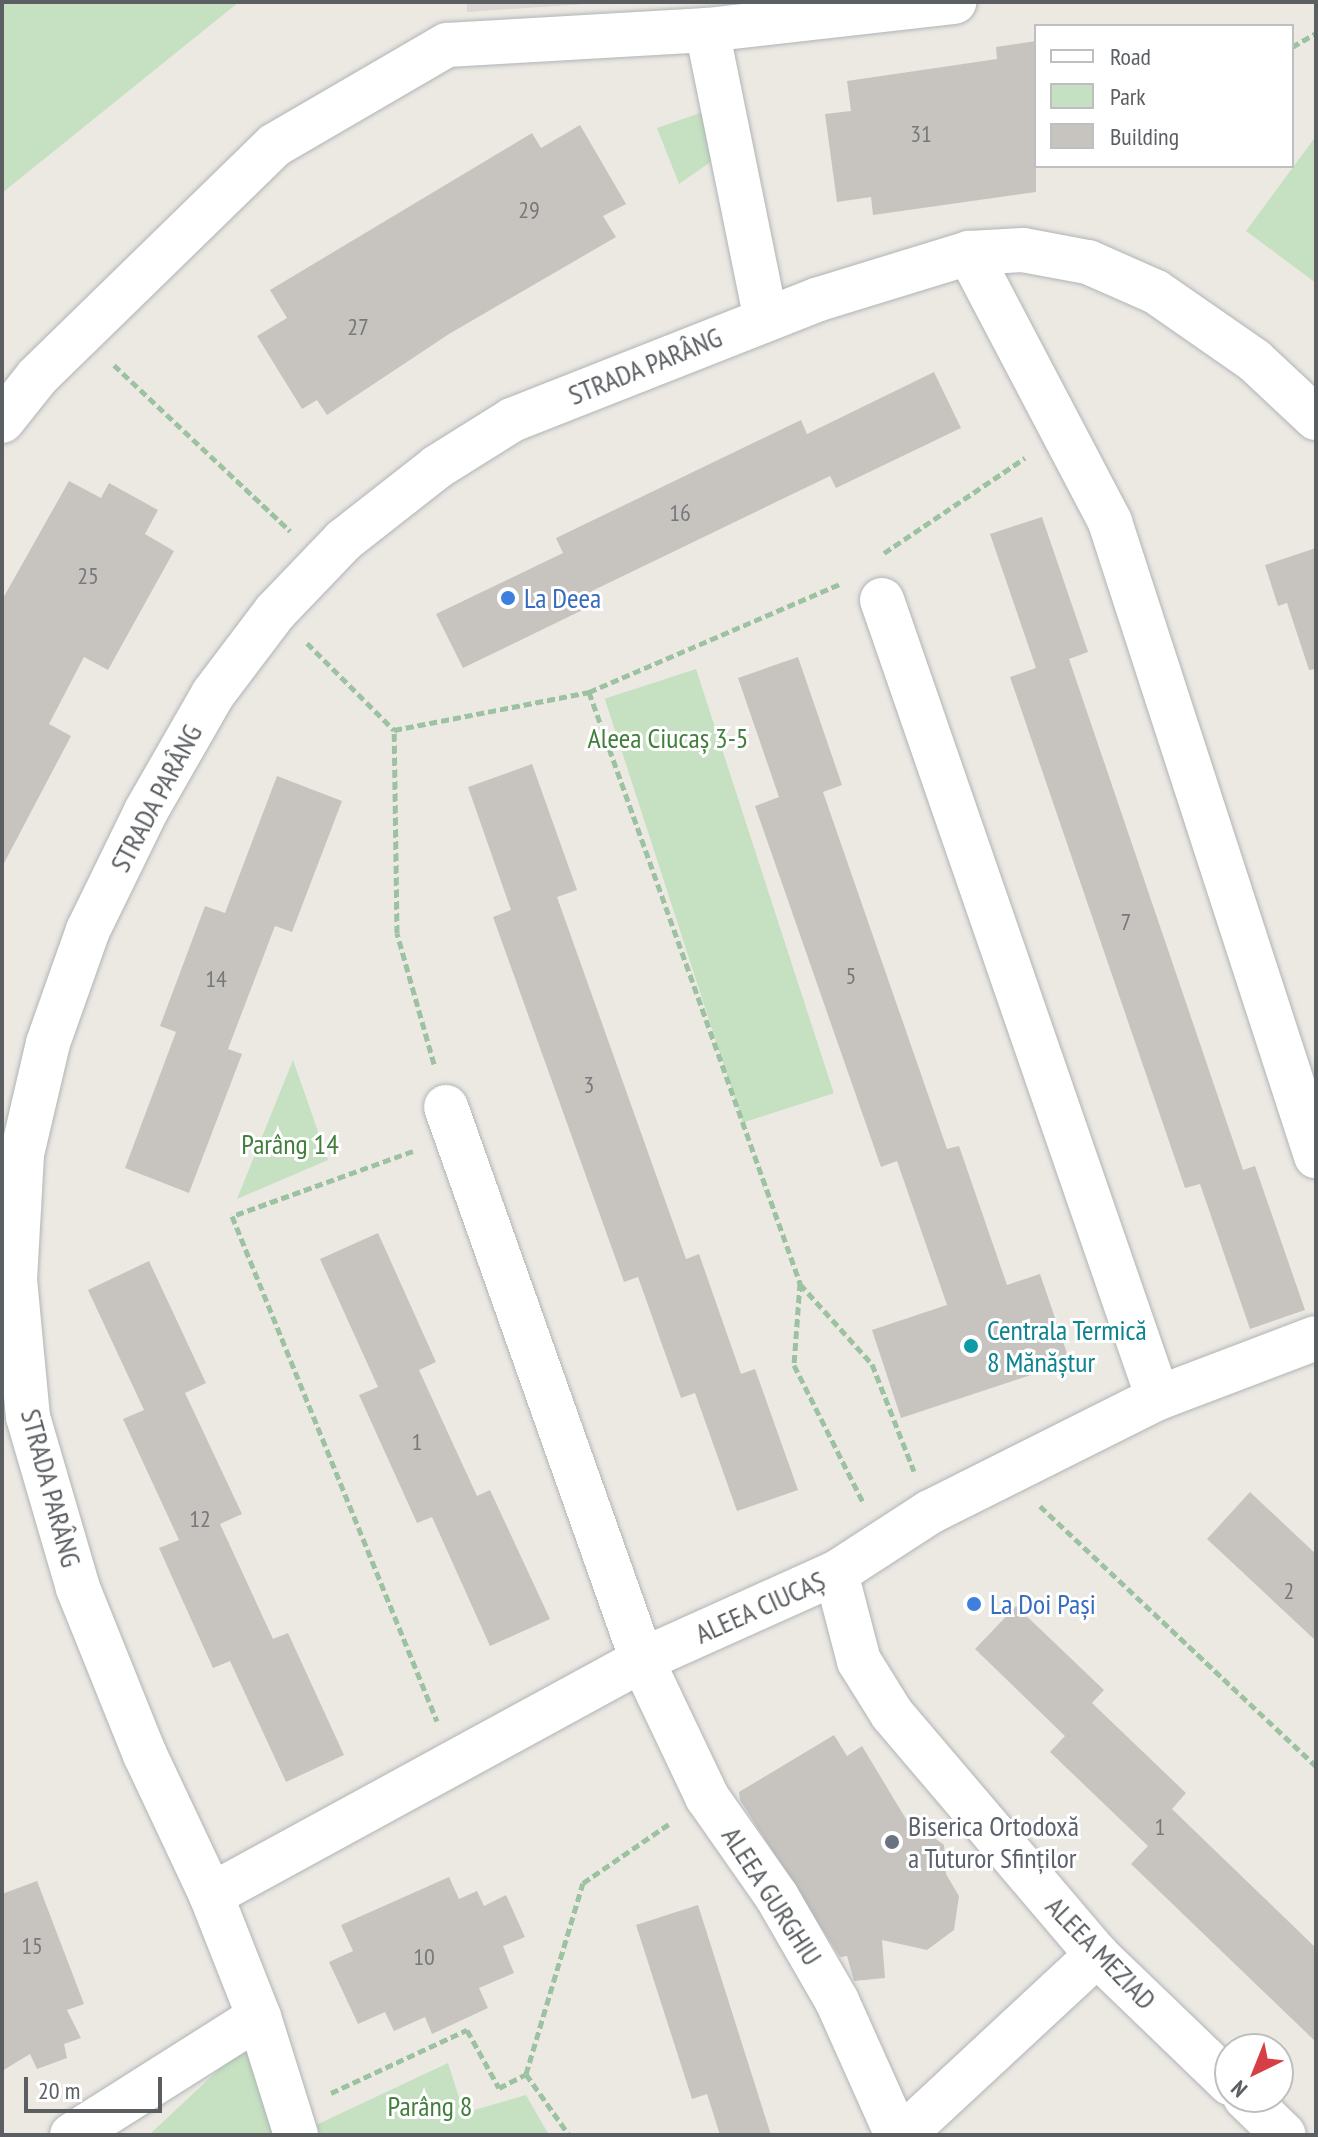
<!DOCTYPE html>
<html>
<head>
<meta charset="utf-8">
<style>
  body { margin:0 }
  #map { position:relative; width:1318px; height:2137px; overflow:hidden; background:#ece9e3; font-family:"PT Sans Narrow",sans-serif }
  div>[style] { position:absolute }
  .industrial>* { inset:0; background:#dbd8d5 }
  .green>* { inset:0; background:#c5e1c1; transform-origin:0 0 }
  .building>* { inset:0; background:#c7c4c0 }
  .path>* { height:5px; margin-top:-2.5px; transform-origin:0; background:repeating-linear-gradient(90deg,#9cc2a2 0 8px,transparent 0 12px) }
  .roads { filter:drop-shadow(0 0 2px #b0b4b7) drop-shadow(0 0 2px #b0b4b7) }
  .minor>* { height:44px; margin:-22px; padding:0 22px; transform-origin:22px; border-radius:22px; background:#fff }
  .dots>* { width:22px; height:22px; translate:-50% -50%; box-sizing:border-box; border:4px solid #fff; border-radius:50% }
  span { translate:-50% -50%; white-space:nowrap; text-align:center; line-height:1.15; -webkit-text-stroke:6px #fff; paint-order:stroke }
  .number-label { font-size:24px; color:#76787a }
  .number-label span { -webkit-text-stroke-width:0 }
  .street-label { font-size:28px; color:#5b5f62 }
  .shop-label { font-size:28px; color:#366cbe }
  .left { translate:0 -50%; text-align:left }
  .park-label { font-size:28px; color:#427f3d }
  .culture-label { font-size:28px; color:#0d838f }
  .worship-label { font-size:28px; color:#5b616d }
  .frame { position:absolute; inset:0; border:4px solid #5b5f62; pointer-events:none }
  .legend { position:absolute; left:1034px; top:24px; width:260px; height:144px; box-sizing:border-box; background:#fff; border:2px solid #bdbfc0; margin:0; padding:10px 14px; list-style:none; font-size:24px; color:#5b5f62 }
  .legend li { display:flex; align-items:center; gap:16px; height:40px }
  .legend b { width:40px; border:2px solid #bdbfc0 }
  .north { position:absolute; left:1214px; top:2033px; width:80px; height:80px; box-sizing:border-box; background:#fff; border:2px solid #bdbfc0; border-radius:50%; rotate:223deg; font-size:22px; font-weight:700; line-height:32px; text-align:center; color:#5b5f62 }
  .north::after { content:''; display:block; margin:auto; width:28px; height:36px; background:#d73e45; clip-path:polygon(50% 0,100% 100%,50% 72%,0 100%) }
  .scale { position:absolute; left:24px; top:2077px; width:138px; height:36px; box-sizing:border-box; border:4px solid #5b5f62; border-top:0; padding-left:10px; font-size:24px; line-height:28px; white-space:nowrap; color:#5b5f62; -webkit-text-stroke:6px #fff; paint-order:stroke }
</style>
</head>
<body>
<div id="map">
  <div class="industrial">
    <div style="clip-path:polygon(467px 2px,615px 2px,467px 12px)"></div>
  </div>
  <div class="green">
    <div style="clip-path:polygon(2px 2px,239px 2px,2px 193px)"></div>
    <div style="clip-path:polygon(703px 112px,716px 158px,679px 184px,657px 128px)"></div>
    <div style="clip-path:polygon(1316px 136px,1316px 283px,1246px 231px)"></div>
    <div style="left:696px;top:669px;width:446px;height:96px;rotate:72deg"></div>
    <div style="clip-path:polygon(293px 1060px,328px 1160px,237px 1199px)"></div>
    <div style="clip-path:polygon(246px 2044px,275px 2135px,149px 2135px)"></div>
    <div style="clip-path:polygon(448px 2063px,464px 2113px,526px 2095px,549px 2135px,321px 2135px,316px 2125px)"></div>
  </div>
  <div class="building">
    <div style="clip-path:polygon(1036px 41px,1036px 192px,873px 215px,871px 197px,837px 202px,825px 114px,851px 111px,847px 81px,997px 59px,996px 47px)"></div>
    <div style="clip-path:polygon(580px 125px,626px 204px,603px 216px,616px 237px,449px 334px,327px 415px,317px 400px,302px 409px,257px 336px,287px 318px,270px 290px,532px 133px,541px 148px)"></div>
    <div style="clip-path:polygon(934px 372px,961px 428px,836px 488px,830px 476px,592px 591px,597px 603px,463px 668px,436px 614px,563px 553px,556px 538px,801px 420px,807px 434px)"></div>
    <div style="clip-path:polygon(69px 481px,101px 498px,109px 483px,158px 510px,145px 534px,174px 551px,108px 670px,84px 657px,49px 724px,71px 736px,2px 867px,2px 600px)"></div>
    <div style="clip-path:polygon(1042px 517px,1088px 652px,1069px 659px,1243px 1170px,1255px 1166px,1305px 1310px,1250px 1329px,1200px 1184px,1185px 1188px,1010px 677px,1036px 668px,990px 534px)"></div>
    <div style="clip-path:polygon(1316px 548px,1316px 669px,1309px 670px,1287px 603px,1278px 606px,1265px 565px)"></div>
    <div style="clip-path:polygon(798px 657px,842px 785px,823px 792px,947px 1149px,959px 1146px,1007px 1285px,1040px 1274px,1070px 1362px,901px 1418px,872px 1330px,947px 1305px,897px 1161px,881px 1167px,755px 806px,779px 797px,738px 678px)"></div>
    <div style="clip-path:polygon(532px 764px,577px 890px,557px 897px,686px 1259px,699px 1254px,741px 1374px,755px 1369px,798px 1490px,737px 1511px,695px 1393px,681px 1398px,638px 1277px,624px 1282px,493px 917px,511px 910px,468px 787px)"></div>
    <div style="clip-path:polygon(277px 776px,342px 801px,292px 932px,275px 926px,228px 1049px,242px 1054px,189px 1193px,125px 1168px,176px 1032px,160px 1026px,205px 906px,225px 913px)"></div>
    <div style="clip-path:polygon(378px 1233px,436px 1362px,419px 1370px,477px 1496px,490px 1490px,550px 1619px,490px 1646px,432px 1517px,417px 1523px,359px 1395px,378px 1387px,320px 1259px)"></div>
    <div style="clip-path:polygon(149px 1261px,206px 1383px,185px 1393px,242px 1514px,220px 1524px,273px 1639px,288px 1633px,344px 1755px,286px 1782px,230px 1661px,213px 1668px,159px 1548px,179px 1540px,123px 1419px,144px 1410px,88px 1290px)"></div>
    <div style="clip-path:polygon(1250px 1492px,1316px 1554px,1316px 1641px,1207px 1539px)"></div>
    <div style="clip-path:polygon(1016px 1606px,1104px 1690px,1092px 1703px,1186px 1793px,1172px 1809px,1316px 1948px,1316px 2042px,1131px 1864px,1148px 1846px,1050px 1752px,1065px 1736px,975px 1649px)"></div>
    <div style="clip-path:polygon(834px 1735px,847px 1756px,862px 1746px,918px 1839px,932px 1836px,944px 1845px,946px 1874px,959px 1896px,954px 1930px,927px 1950px,882px 1940px,885px 1978px,854px 1981px,847px 1956px,840px 1957px,740px 1800px,739px 1792px)"></div>
    <div style="clip-path:polygon(449px 1877px,459px 1899px,477px 1891px,484px 1906px,506px 1895px,525px 1937px,503px 1946px,514px 1973px,479px 1988px,488px 2008px,432px 2034px,425px 2017px,394px 2031px,385px 2012px,358px 2024px,329px 1962px,353px 1951px,341px 1925px)"></div>
    <div style="clip-path:polygon(37px 1881px,84px 2004px,67px 2010px,81px 2038px,64px 2044px,67px 2058px,37px 2069px,30px 2054px,2px 2071px,2px 1894px)"></div>
    <div style="clip-path:polygon(698px 1905px,771px 2135px,720px 2135px,707px 2094px,692px 2099px,636px 1925px)"></div>
  </div>
  <div class="path">
    <div style="left:1292px;top:47px;width:28px;rotate:-30deg"></div>
    <div style="left:114px;top:365px;width:242px;rotate:43.3deg"></div>
    <div style="left:884px;top:553px;width:170px;rotate:-34deg"></div>
    <div style="left:307px;top:643px;width:123px;rotate:45deg"></div>
    <div style="left:589px;top:692px;width:628px;rotate:70.35deg"></div>
    <div style="left:800px;top:1283px;width:82px;rotate:94.2deg"></div>
    <div style="left:794px;top:1365px;width:153px;rotate:63.3deg"></div>
    <div style="left:434px;top:1064px;width:136px;rotate:-105.8deg"></div>
    <div style="left:397px;top:933px;width:203px;rotate:-90.8deg"></div>
    <div style="left:394px;top:730px;width:199px;rotate:-11deg"></div>
    <div style="left:589px;top:692px;width:273px;rotate:-23.3deg"></div>
    <div style="left:413px;top:1151px;width:192px;rotate:160.2deg"></div>
    <div style="left:232px;top:1216px;width:545px;rotate:67.91deg"></div>
    <div style="left:800px;top:1284px;width:108px;rotate:48deg"></div>
    <div style="left:872px;top:1364px;width:115px;rotate:68.6deg"></div>
    <div style="left:1040px;top:1506px;width:379px;rotate:43.3deg"></div>
    <div style="left:526px;top:2074px;width:75px;rotate:54.8deg"></div>
    <div style="left:331px;top:2093px;width:150px;rotate:-24.9deg"></div>
    <div style="left:467px;top:2030px;width:66px;rotate:61.1deg"></div>
    <div style="left:499px;top:2088px;width:30px;rotate:-27deg"></div>
    <div style="left:526px;top:2074px;width:199px;rotate:-73.4deg"></div>
    <div style="left:583px;top:1883px;width:104px;rotate:-34.5deg"></div>
  </div>
  <div class="roads">
    <div class="minor">
      <div style="left:707px;top:30px;width:295px;rotate:78.5deg"></div>
      <div style="left:969px;top:253px;width:304px;rotate:62.3deg"></div>
      <div style="left:1110px;top:522px;width:667px;rotate:72deg"></div>
      <div style="left:2px;top:421px;width:56px;rotate:-51.5deg"></div>
      <div style="left:37px;top:377px;width:332px;rotate:-44.3deg"></div>
      <div style="left:275px;top:145px;width:199px;rotate:-30.2deg"></div>
      <div style="left:447px;top:45px;width:260px;rotate:-3.3deg"></div>
      <div style="left:707px;top:30px;width:249px;rotate:-6.5deg"></div>
      <div style="left:882px;top:600px;width:844px;rotate:70.92deg"></div>
      <div style="left:446px;top:1107px;width:587px;rotate:70.48deg"></div>
      <div style="left:642px;top:1660px;width:152px;rotate:64.6deg"></div>
      <div style="left:707px;top:1797px;width:122px;rotate:55deg"></div>
      <div style="left:777px;top:1897px;width:120px;rotate:60deg"></div>
      <div style="left:837px;top:2001px;width:147px;rotate:65.9deg"></div>
      <div style="left:836px;top:1573px;width:91px;rotate:75.4deg"></div>
      <div style="left:859px;top:1661px;width:62px;rotate:58.1deg"></div>
      <div style="left:892px;top:1714px;width:316px;rotate:49.6deg"></div>
      <div style="left:1097px;top:1955px;width:185px;rotate:43.9deg"></div>
      <div style="left:211px;top:1895px;width:491px;rotate:-28.6deg"></div>
      <div style="left:642px;top:1660px;width:213px;rotate:-24.2deg"></div>
      <div style="left:836px;top:1573px;width:112px;rotate:-33deg"></div>
      <div style="left:930px;top:1512px;width:255px;rotate:-26.6deg"></div>
      <div style="left:1158px;top:1398px;width:169px;rotate:-20.8deg"></div>
      <div style="left:1245px;top:2097px;width:54px;rotate:44.3deg"></div>
      <div style="left:72px;top:2135px;width:221px;rotate:-32.3deg"></div>
      <div style="left:296px;top:2135px;width:124px;rotate:-107.4deg"></div>
      <div style="left:259px;top:2017px;width:131px;rotate:-111.5deg"></div>
      <div style="left:211px;top:1895px;width:155px;rotate:-115.2deg"></div>
      <div style="left:145px;top:1755px;width:180px;rotate:-111.9deg"></div>
      <div style="left:78px;top:1588px;width:178px;rotate:-106.3deg"></div>
      <div style="left:28px;top:1417px;width:138px;rotate:-95.4deg"></div>
      <div style="left:15px;top:1280px;width:126px;rotate:-86.8deg"></div>
      <div style="left:22px;top:1154px;width:114px;rotate:-76.8deg"></div>
      <div style="left:48px;top:1043px;width:120px;rotate:-70.5deg"></div>
      <div style="left:88px;top:930px;width:132px;rotate:-64deg"></div>
      <div style="left:146px;top:811px;width:135px;rotate:-60.2deg"></div>
      <div style="left:213px;top:694px;width:103px;rotate:-52.9deg"></div>
      <div style="left:275px;top:612px;width:100px;rotate:-46.2deg"></div>
      <div style="left:344px;top:540px;width:118px;rotate:-38.1deg"></div>
      <div style="left:437px;top:467px;width:89px;rotate:-32.1deg"></div>
      <div style="left:512px;top:420px;width:327px;rotate:-21.5deg"></div>
      <div style="left:816px;top:300px;width:160px;rotate:-17.1deg"></div>
      <div style="left:969px;top:253px;width:54px;rotate:-3.2deg"></div>
      <div style="left:1023px;top:250px;width:66px;rotate:10.5deg"></div>
      <div style="left:1088px;top:262px;width:74px;rotate:23.8deg"></div>
      <div style="left:1156px;top:292px;width:119px;rotate:34.8deg"></div>
      <div style="left:1254px;top:360px;width:85px;rotate:43.1deg"></div>
      <div style="left:903px;top:2135px;width:265px;rotate:-42.9deg"></div>
    </div>
  </div>
  <div class="dots">
    <div style="left:508px;top:598px;background:#3f7fe0"></div>
    <div style="left:971px;top:1346px;background:#0f9aa8"></div>
    <div style="left:974px;top:1604px;background:#3f7fe0"></div>
    <div style="left:892px;top:1842px;background:#6b7280"></div>
  </div>
  <div class="number-label">
    <span style="left:921px;top:134px">31</span>
    <span style="left:529px;top:210px">29</span>
    <span style="left:358px;top:327px">27</span>
    <span style="left:680px;top:513px">16</span>
    <span style="left:88px;top:576px">25</span>
    <span style="left:1126px;top:922px">7</span>
    <span style="left:851px;top:976px">5</span>
    <span style="left:216px;top:979px">14</span>
    <span style="left:589px;top:1085px">3</span>
    <span style="left:417px;top:1442px">1</span>
    <span style="left:200px;top:1519px">12</span>
    <span style="left:1289px;top:1591px">2</span>
    <span style="left:1160px;top:1827px">1</span>
    <span style="left:32px;top:1946px">15</span>
    <span style="left:424px;top:1957px">10</span>
  </div>
  <div class="street-label">
    <span style="left:645px;top:366px;rotate:-22deg">STRADA PARÂNG</span>
    <span style="left:156px;top:798px;rotate:-62deg">STRADA PARÂNG</span>
    <span style="left:51px;top:1488px;rotate:75deg">STRADA PARÂNG</span>
    <span style="left:760px;top:1607px;rotate:-24deg">ALEEA CIUCAȘ</span>
    <span style="left:772px;top:1896px;rotate:57deg">ALEEA GURGHIU</span>
    <span style="left:1101px;top:1953px;rotate:46deg">ALEEA MEZIAD</span>
  </div>
  <div class="shop-label">
    <span class="left" style="left:524px;top:598px">La Deea</span>
    <span class="left" style="left:990px;top:1604px">La Doi Pași</span>
  </div>
  <div class="park-label">
    <span style="left:668px;top:738px">Aleea Ciucaș 3-5</span>
    <span style="left:290px;top:1144px">Parâng 14</span>
    <span style="left:430px;top:2106px">Parâng 8</span>
  </div>
  <div class="culture-label">
    <span class="left" style="left:987px;top:1346px">Centrala Termică<br>8 Mănăștur</span>
  </div>
  <div class="worship-label">
    <span class="left" style="left:908px;top:1842px">Biserica Ortodoxă<br>a Tuturor Sfinților</span>
  </div>
  <div class="frame"></div>
  <ul class="legend">
  <li><b style="height:10px;background:#fff"></b>Road</li>
  <li><b style="height:22px;background:#c5e1c1"></b>Park</li>
  <li><b style="height:22px;background:#c7c4c0"></b>Building</li>
  </ul>
  <div class="north">N</div>
  <div class="scale">20 m</div>
</div>
</body>
</html>
